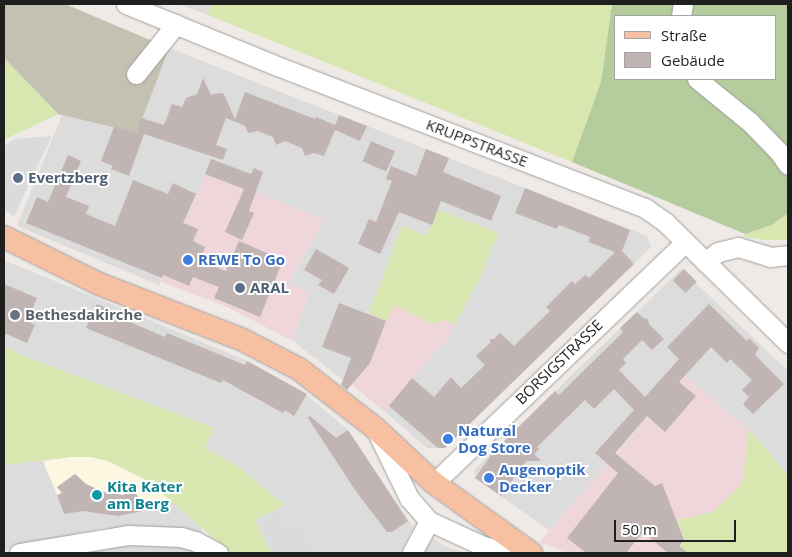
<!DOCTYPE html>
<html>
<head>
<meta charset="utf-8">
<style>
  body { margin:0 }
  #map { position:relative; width:792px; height:557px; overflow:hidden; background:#efeae6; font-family:"Open Sans",sans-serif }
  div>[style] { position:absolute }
  .residential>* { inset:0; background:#dddcdc }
  .commercial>* { inset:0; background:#efd6db }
  .education>* { inset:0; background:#fdf7e1 }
  .construction>* { inset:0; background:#c4c0b2 }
  .grass>* { inset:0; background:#d7e7af }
  .forest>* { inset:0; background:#b5cd9d }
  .parking>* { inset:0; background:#dbdbdb }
  .building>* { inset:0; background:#c0b5b3; transform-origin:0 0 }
  .roads { filter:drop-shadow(0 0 1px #a0a0a0) drop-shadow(0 0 1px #a0a0a0) }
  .minor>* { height:19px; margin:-9.5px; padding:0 9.5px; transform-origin:9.5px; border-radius:9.5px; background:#fff }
  .major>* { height:22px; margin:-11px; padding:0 11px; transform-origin:11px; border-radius:11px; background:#f7c0a3 }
  .dots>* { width:14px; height:14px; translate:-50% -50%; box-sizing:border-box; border:2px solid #fff; border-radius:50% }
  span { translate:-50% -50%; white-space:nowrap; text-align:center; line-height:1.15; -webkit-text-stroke:4px #fff; paint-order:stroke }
  .street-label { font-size:15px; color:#1f1f1f }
  .service-label { font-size:15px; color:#4e5e75; font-weight:700 }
  .left { translate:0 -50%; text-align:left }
  .shop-label { font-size:15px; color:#366cbe; font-weight:700 }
  .worship-label { font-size:15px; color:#5b616d; font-weight:700 }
  .culture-label { font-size:15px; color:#0d838f; font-weight:700 }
  .frame { position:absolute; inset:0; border:5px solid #1f1f1f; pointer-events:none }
  .legend { position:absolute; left:614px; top:15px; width:162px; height:65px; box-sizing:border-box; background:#fff; border:1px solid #a5a5a5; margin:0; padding:6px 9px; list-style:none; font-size:15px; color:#1f1f1f }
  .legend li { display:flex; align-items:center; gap:10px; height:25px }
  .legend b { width:25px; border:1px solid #a5a5a5 }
  .scale { position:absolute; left:614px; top:520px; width:122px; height:22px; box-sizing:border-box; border:2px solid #1f1f1f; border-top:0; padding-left:6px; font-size:15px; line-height:18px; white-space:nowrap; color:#1f1f1f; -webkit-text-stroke:4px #fff; paint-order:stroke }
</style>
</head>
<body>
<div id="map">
  <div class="residential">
    <div style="clip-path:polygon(178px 4px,212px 4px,208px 15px)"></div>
    <div style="clip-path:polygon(169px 48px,647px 236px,651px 247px,445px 448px,427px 448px,385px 412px,440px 345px,443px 346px,454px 325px,394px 305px,386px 321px,369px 313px,343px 380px,293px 341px,308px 294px,289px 283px,325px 220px,206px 173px,159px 285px,17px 226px,62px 115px,137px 133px)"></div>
    <div style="clip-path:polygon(4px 260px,248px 361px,303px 392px,348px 430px,413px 527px,401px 553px,271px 553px,255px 520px,285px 505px,237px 466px,205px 448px,214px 428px,4px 419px)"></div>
    <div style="clip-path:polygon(681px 269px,788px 371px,788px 475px,749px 430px,685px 376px,549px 530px,475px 478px,474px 470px)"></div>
    <div style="clip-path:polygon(70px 457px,148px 481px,202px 526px,200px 536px,109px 530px,106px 527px,4px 551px,4px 465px)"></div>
    <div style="clip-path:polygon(428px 535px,445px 546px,465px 553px,419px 553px)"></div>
    <div style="clip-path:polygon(117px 541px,173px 543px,208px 553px,48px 553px)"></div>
  </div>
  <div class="commercial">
    <div style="clip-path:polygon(206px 172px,325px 220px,289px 282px,308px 294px,293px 341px,225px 306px,161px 282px)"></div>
    <div style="clip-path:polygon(394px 305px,433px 324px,445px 320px,455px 325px,443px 346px,440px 345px,385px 412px,344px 378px,369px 313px,386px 321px)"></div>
    <div style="clip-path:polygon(685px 376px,749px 430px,742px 484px,713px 512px,677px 520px,685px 539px,673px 553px,567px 553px,539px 542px)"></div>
  </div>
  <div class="education">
    <div style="clip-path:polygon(70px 457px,91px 457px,108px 461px,148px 481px,170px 499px,143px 511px,136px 492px,122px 495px,103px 492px,86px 484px,75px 474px,57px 487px,62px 493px,57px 495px,43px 461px)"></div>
  </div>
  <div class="construction">
    <div style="clip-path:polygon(4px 4px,65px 4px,169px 48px,137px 133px,58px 114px,4px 58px)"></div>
  </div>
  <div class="grass">
    <div style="clip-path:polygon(212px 4px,612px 4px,601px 82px,572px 162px,208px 15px)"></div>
    <div style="clip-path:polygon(4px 58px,58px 114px,4px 140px)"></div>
    <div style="clip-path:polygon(438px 210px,498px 233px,481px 275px,455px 325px,445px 320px,433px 324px,394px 305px,386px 321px,369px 313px,402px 226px,427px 236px)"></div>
    <div style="clip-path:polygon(788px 213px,788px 240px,765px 240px,744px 237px,745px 234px,772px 225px)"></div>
    <div style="clip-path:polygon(4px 346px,21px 355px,214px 428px,205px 448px,237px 466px,285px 505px,255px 520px,271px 553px,231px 553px,148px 481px,108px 461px,91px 457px,70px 457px,4px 465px)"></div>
    <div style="clip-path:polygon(749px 430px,788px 475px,788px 553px,679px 553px,675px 551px,685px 539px,677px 520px,713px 512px,742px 484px)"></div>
  </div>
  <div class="forest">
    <div style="clip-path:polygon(evenodd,612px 4px,788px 4px,788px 213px,772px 225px,745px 234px,572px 162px,601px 82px,612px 4px,616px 16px,776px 16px,776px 79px,616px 79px,616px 16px)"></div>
  </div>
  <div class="parking">
    <div style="clip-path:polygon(52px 136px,14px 216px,4px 210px,4px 146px,14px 139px)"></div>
    <div style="clip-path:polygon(277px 509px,288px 530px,299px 524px,313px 553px,271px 553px,255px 520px)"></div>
  </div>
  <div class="building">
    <div style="clip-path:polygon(203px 78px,211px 95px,219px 93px,224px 94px,235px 119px,245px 92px,315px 119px,316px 117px,335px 125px,339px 115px,367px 126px,360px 141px,335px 130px,324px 156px,314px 153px,305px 156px,302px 148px,285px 141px,276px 145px,273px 137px,258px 131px,248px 133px,245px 126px,226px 118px,216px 145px,227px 149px,223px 160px,144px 134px,129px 176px,111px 169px,113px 166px,101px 161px,114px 127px,142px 134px,137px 132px,141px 118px,164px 125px,172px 104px,182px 107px,186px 98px,197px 94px)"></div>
    <div style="left:371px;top:141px;width:26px;height:22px;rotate:23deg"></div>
    <div style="clip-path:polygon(426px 149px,449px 158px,443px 172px,501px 196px,491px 221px,441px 201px,432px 225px,399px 212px,380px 254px,358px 244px,369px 219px,376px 222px,392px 181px,386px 179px,391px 166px,416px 176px)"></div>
    <div style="clip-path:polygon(68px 155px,81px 161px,66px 197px,89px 206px,86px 214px,115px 226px,133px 180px,168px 194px,173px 183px,196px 194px,183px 223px,198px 229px,193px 241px,205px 247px,200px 260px,226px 271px,239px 241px,283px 260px,260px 317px,214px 298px,219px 287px,193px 277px,189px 286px,163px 275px,162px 278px,26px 223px,37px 197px,48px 202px)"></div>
    <div style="clip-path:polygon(211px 159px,251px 174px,254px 168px,263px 172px,249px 211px,254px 213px,242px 240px,225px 232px,244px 189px,205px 174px)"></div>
    <div style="clip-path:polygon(525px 188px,630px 230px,622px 251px,634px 264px,445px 448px,438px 448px,389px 406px,412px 378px,434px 397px,451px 377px,461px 388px,485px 365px,476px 356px,490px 343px,490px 339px,494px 339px,500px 333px,514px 346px,550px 311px,546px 307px,572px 281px,575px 284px,585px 275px,589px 278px,615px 252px,588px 242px,590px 237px,559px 225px,557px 229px,515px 213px)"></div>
    <div style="clip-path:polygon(316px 249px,349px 268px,334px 294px,318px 285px,322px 280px,304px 270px)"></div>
    <div style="left:684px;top:269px;width:18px;height:16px;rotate:45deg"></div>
    <div style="clip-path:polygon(4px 284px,37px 298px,27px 321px,35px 325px,27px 343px,4px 333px)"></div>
    <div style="clip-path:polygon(339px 303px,386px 321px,370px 363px,347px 390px,341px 385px,351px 358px,322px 347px)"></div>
    <div style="clip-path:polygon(97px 304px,118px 313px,116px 316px,165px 337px,167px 333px,245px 365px,247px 361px,307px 394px,294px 416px,285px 410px,283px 413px,223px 380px,221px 383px,86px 328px)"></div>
    <div style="clip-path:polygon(709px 304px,747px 341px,749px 338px,759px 348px,755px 355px,784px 384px,753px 414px,743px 404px,749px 397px,742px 390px,752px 380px,730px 359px,727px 363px,711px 347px,679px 382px,696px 396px,665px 432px,647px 416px,615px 453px,655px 486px,662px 483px,684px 540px,679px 546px,688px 553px,668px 553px,643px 532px,626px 553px,586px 553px,567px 538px,618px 473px,595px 453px,634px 410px,614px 389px,594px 409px,585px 400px,537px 447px,539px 449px,534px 454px,541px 461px,527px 461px,511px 476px,514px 478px,501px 496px,475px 478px,494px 451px,555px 391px,559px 395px,623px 332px,620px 328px,637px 312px,643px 318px,648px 319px,649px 324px,664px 339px,652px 350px,642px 340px,623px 359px,626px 363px,619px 370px,645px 397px,679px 359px,667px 347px)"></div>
    <div style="clip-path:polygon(310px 416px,336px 438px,348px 430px,408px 521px,392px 532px,387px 532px,355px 490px,308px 418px)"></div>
    <div style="clip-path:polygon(75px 474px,86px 484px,103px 492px,122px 495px,136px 492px,143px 511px,118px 516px,83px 511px,64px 514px,57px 495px,62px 493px,57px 487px)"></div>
  </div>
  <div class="roads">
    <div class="minor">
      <div style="left:126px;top:4px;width:158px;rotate:22.3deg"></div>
      <div style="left:272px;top:64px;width:400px;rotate:21.1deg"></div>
      <div style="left:645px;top:208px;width:24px;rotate:35deg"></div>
      <div style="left:665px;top:222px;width:173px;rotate:44.5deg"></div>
      <div style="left:681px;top:16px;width:12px;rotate:-81deg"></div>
      <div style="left:136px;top:74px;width:64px;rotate:-51.3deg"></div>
      <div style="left:697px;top:79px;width:68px;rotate:39.1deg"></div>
      <div style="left:750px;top:122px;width:43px;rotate:45.9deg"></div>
      <div style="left:780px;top:153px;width:14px;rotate:56deg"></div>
      <div style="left:705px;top:262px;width:16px;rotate:-38deg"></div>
      <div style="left:718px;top:252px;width:21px;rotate:-14deg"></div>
      <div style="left:738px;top:247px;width:34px;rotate:17deg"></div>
      <div style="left:770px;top:257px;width:18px;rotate:-6deg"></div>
      <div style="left:378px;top:434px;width:71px;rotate:64.2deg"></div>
      <div style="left:409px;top:498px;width:30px;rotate:49deg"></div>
      <div style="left:429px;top:521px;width:60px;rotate:24.8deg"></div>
      <div style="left:483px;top:546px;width:30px;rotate:14deg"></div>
      <div style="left:434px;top:483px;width:348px;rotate:-43.8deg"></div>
      <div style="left:19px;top:553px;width:110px;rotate:-9.4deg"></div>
      <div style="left:128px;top:535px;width:53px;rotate:2.2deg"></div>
      <div style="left:181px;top:537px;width:15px;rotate:16deg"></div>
      <div style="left:195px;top:541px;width:26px;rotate:28deg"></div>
      <div style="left:412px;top:553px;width:36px;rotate:-62deg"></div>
    </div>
    <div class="major">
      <div style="left:4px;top:237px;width:104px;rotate:26.3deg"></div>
      <div style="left:97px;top:283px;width:157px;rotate:21.3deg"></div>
      <div style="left:243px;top:340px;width:63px;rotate:27.4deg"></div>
      <div style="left:299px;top:369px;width:96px;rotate:37.8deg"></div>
      <div style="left:375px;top:428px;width:81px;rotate:43deg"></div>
      <div style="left:434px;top:483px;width:120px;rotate:35.8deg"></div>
    </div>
  </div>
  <div class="dots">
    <div style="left:18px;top:178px;background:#5c6f8a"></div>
    <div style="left:188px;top:260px;background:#3f7fe0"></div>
    <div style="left:240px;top:288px;background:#5c6f8a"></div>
    <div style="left:15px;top:315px;background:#6b7280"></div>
    <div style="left:448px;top:439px;background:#3f7fe0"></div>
    <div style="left:489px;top:478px;background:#3f7fe0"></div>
    <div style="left:97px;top:495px;background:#0f9aa8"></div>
  </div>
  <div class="street-label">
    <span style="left:477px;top:143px;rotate:21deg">KRUPPSTRASSE</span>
    <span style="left:559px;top:362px;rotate:-44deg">BORSIGSTRASSE</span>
  </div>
  <div class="service-label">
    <span class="left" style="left:28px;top:178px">Evertzberg</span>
    <span class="left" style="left:250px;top:288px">ARAL</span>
  </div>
  <div class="shop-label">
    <span class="left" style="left:198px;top:260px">REWE To Go</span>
    <span class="left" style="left:458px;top:439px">Natural<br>Dog Store</span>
    <span class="left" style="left:499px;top:478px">Augenoptik<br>Decker</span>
  </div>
  <div class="worship-label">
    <span class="left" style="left:25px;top:315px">Bethesdakirche</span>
  </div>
  <div class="culture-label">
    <span class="left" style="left:107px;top:495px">Kita Kater<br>am Berg</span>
  </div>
  <div class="frame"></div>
  <ul class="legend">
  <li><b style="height:6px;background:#f7c0a3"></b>Straße</li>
  <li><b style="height:14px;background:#c0b5b3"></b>Gebäude</li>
  </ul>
  <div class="scale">50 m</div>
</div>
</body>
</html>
